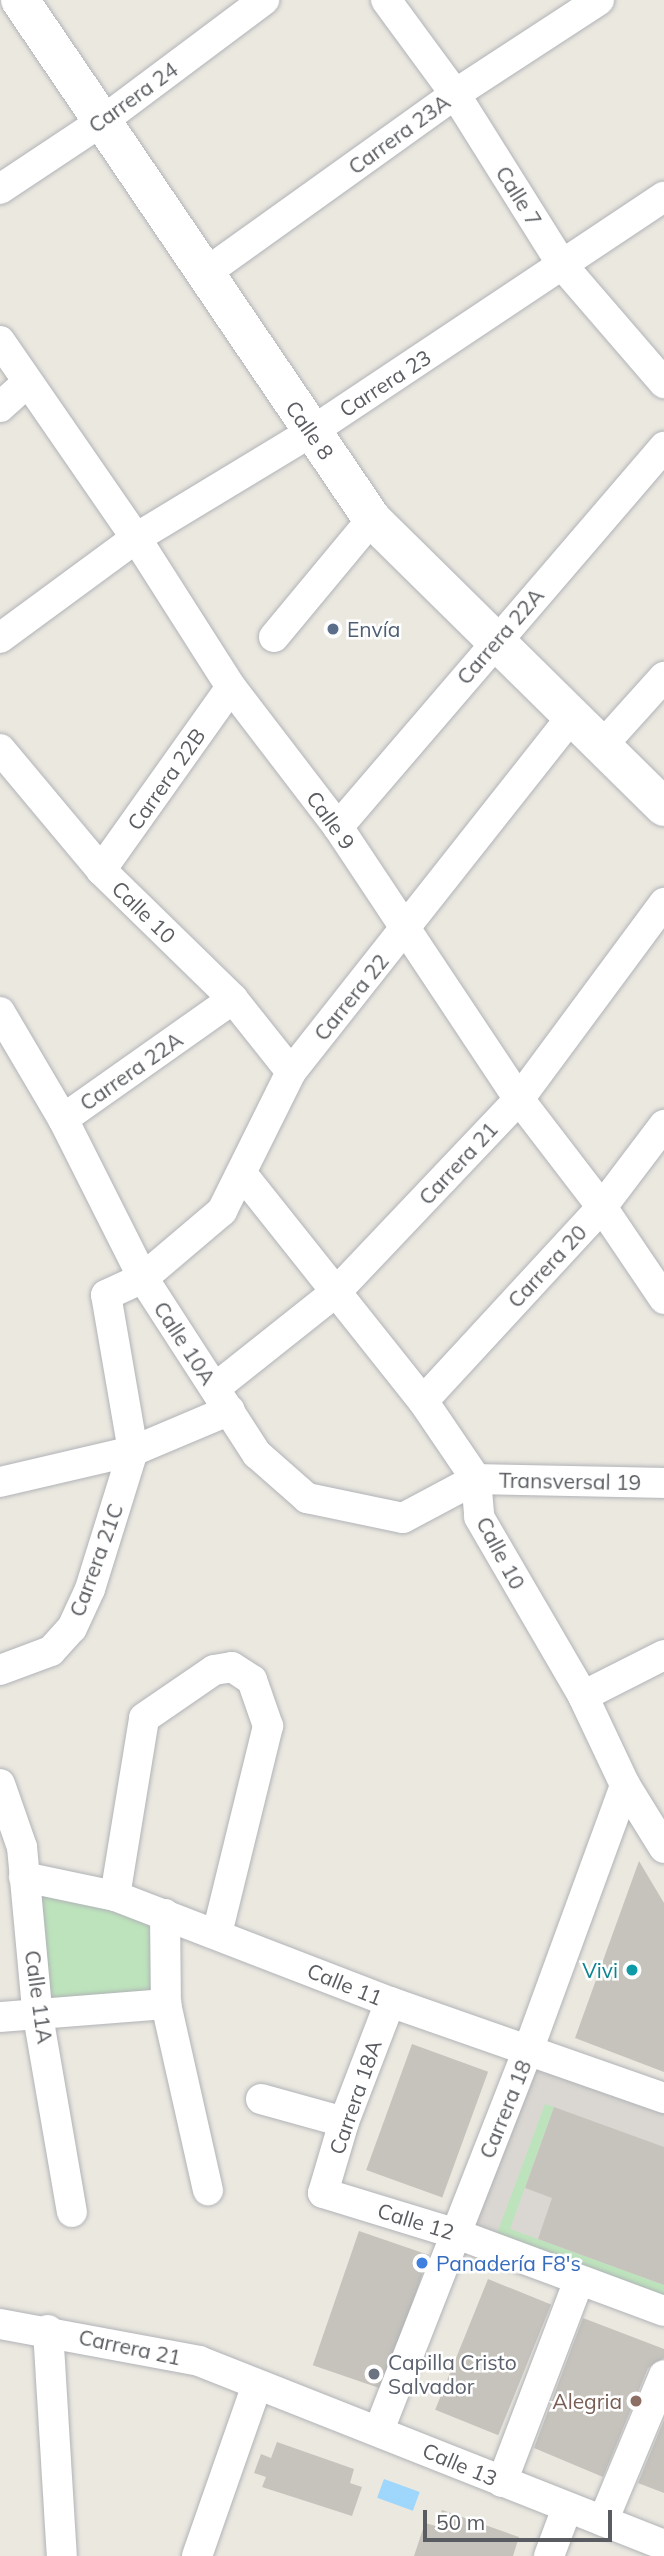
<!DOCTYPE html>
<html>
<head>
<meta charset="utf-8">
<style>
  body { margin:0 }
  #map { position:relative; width:664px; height:2556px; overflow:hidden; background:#ebe8e0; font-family:Mulish,sans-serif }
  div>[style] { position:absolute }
  .industrial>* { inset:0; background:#dad7d2 }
  .green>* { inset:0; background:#bde3bc }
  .water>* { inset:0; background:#9fd6fc; transform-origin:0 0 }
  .building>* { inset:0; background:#c6c3bd; transform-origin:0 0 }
  .roads { filter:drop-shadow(0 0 2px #b1b3b7) drop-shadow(0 0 2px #b1b3b7) }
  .minor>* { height:30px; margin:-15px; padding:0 15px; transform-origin:15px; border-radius:15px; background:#fff }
  .tertiary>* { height:38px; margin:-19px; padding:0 19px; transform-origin:19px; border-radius:19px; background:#fff }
  .dots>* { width:19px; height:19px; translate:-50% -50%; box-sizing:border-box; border:4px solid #fff; border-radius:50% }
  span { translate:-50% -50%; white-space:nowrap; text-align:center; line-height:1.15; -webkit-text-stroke:5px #fff; paint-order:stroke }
  .street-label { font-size:21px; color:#595c60 }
  .service-label { font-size:21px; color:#4e5e75 }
  .left { translate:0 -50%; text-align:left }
  .culture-label { font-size:21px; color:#0d838f }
  .right { translate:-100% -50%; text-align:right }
  .shop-label { font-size:21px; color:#366cbe }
  .worship-label { font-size:21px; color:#5b616d }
  .education-label { font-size:21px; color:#785e54 }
  .scale { position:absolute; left:423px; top:2510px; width:189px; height:32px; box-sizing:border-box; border:4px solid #595c60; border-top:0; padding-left:9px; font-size:21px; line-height:24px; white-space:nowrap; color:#595c60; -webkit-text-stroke:5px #fff; paint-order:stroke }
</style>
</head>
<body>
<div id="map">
  <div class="industrial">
    <div style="clip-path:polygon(529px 2048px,664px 2098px,664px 2311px,454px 2233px)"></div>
  </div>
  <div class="green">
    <div style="clip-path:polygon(24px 1877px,165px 1914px,166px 2004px,37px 2010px)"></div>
    <div style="clip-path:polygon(545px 2104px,554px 2107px,510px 2229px,664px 2285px,664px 2300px,495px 2239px)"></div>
  </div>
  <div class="water">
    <div style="left:384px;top:2479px;width:38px;height:20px;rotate:20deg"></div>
  </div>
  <div class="building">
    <div style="clip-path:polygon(639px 1861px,664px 1903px,664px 2072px,575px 2038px)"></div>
    <div style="left:412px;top:2044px;width:81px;height:134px;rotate:20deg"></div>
    <div style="clip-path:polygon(554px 2107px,664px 2147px,664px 2285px,538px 2239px,552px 2198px,525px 2188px)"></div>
    <div style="left:359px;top:2231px;width:74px;height:142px;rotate:19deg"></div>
    <div style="left:488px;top:2279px;width:68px;height:141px;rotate:22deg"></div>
    <div style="clip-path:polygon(583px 2318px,664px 2349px,664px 2358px,648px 2368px,603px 2477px,534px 2448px)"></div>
    <div style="clip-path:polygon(664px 2420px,664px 2493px,638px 2483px)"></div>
    <div style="clip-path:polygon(277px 2442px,354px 2469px,350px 2483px,362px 2487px,352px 2516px,262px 2487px,266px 2477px,254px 2473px,261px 2454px,271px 2458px)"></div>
    <div style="clip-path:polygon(442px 2510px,519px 2537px,513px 2556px,414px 2556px,425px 2523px,436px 2526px)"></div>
  </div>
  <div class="roads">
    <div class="minor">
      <div style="left:386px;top:0;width:117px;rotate:53.7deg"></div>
      <div style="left:455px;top:94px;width:203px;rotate:57.9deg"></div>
      <div style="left:563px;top:266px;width:155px;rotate:49.2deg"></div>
      <div style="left:0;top:189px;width:121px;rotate:-33.6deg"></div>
      <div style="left:101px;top:122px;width:204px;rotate:-36.8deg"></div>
      <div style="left:204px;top:274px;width:309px;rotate:-35.6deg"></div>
      <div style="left:455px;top:94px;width:172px;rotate:-33.1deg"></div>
      <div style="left:0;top:341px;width:239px;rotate:55.4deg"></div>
      <div style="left:136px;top:538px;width:177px;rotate:57.5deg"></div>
      <div style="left:231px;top:687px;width:176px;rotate:52.6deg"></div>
      <div style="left:338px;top:827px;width:327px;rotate:56.4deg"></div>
      <div style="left:519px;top:1099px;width:136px;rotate:52.5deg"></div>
      <div style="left:602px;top:1207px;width:111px;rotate:56deg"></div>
      <div style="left:0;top:407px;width:36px;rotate:-42deg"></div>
      <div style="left:274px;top:637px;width:153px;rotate:-50.3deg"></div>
      <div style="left:0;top:638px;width:169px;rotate:-36.3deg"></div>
      <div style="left:136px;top:538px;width:205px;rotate:-31.2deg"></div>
      <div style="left:311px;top:432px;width:424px;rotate:-33.7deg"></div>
      <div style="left:600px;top:748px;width:96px;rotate:-48deg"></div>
      <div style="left:0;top:749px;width:158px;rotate:50.1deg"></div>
      <div style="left:101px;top:870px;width:185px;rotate:44.3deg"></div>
      <div style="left:233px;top:999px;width:93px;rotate:51.5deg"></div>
      <div style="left:338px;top:827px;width:501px;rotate:-49.37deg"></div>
      <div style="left:101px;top:870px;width:224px;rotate:-54.6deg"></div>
      <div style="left:0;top:1012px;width:124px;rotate:59.5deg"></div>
      <div style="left:63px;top:1119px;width:178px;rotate:63.3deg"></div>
      <div style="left:143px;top:1278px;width:210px;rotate:57.1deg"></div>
      <div style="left:257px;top:1454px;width:67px;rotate:41.3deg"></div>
      <div style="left:307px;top:1498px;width:98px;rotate:11.8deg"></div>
      <div style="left:403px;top:1518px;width:83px;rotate:-28.1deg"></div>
      <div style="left:476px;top:1479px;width:188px;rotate:1.2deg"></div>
      <div style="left:63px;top:1119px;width:208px;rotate:-35.2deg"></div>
      <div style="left:243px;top:1175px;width:289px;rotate:51.5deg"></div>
      <div style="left:423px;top:1401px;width:94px;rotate:55.8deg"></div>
      <div style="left:476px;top:1479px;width:38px;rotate:85deg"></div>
      <div style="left:479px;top:1517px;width:207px;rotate:59.8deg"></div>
      <div style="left:583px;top:1696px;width:98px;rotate:64.7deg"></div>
      <div style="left:625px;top:1785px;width:74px;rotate:58.2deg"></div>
      <div style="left:215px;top:1388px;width:156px;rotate:-38.5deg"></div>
      <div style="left:337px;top:1291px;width:265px;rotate:-46.5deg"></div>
      <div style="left:519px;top:1099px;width:244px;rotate:-53.5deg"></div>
      <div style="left:423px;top:1401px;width:264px;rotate:-47.3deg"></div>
      <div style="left:602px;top:1207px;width:103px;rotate:-52.9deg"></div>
      <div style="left:0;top:1482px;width:137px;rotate:-13.1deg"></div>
      <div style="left:133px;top:1451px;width:105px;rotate:-22.9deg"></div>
      <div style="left:0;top:1670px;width:54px;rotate:-20.4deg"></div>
      <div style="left:51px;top:1651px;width:31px;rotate:-48deg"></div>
      <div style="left:72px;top:1628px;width:43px;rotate:-65.2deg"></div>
      <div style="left:90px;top:1589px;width:145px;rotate:-72.7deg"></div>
      <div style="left:133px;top:1451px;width:158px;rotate:-99.8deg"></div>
      <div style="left:106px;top:1295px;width:41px;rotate:-24.7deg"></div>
      <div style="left:143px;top:1278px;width:104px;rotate:-40.3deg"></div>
      <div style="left:222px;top:1211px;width:155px;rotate:-63.6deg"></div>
      <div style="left:291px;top:1072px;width:451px;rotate:-51.7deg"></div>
      <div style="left:583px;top:1696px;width:91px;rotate:-26.8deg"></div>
      <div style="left:0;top:1784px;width:67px;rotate:70.8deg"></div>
      <div style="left:22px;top:1847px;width:164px;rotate:84.7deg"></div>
      <div style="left:37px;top:2010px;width:205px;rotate:80.2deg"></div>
      <div style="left:24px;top:1877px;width:93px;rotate:11.8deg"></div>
      <div style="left:115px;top:1896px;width:295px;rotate:21.1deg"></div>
      <div style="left:390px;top:2002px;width:290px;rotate:19.3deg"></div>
      <div style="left:115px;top:1896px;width:180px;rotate:-80.7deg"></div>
      <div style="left:144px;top:1718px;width:85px;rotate:-34.4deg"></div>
      <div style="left:214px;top:1670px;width:18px;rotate:-9deg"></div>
      <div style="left:232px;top:1667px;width:24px;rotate:33deg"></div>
      <div style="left:252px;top:1680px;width:49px;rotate:70.8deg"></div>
      <div style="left:268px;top:1726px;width:214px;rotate:103.8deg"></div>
      <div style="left:165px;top:1914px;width:90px;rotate:89.4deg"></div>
      <div style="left:166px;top:2004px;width:191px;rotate:77.3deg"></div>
      <div style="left:390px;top:2002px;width:129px;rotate:111deg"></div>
      <div style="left:344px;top:2122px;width:74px;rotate:106.5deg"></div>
      <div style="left:323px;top:2193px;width:137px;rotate:17deg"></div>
      <div style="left:454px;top:2233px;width:224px;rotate:20.4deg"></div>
      <div style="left:0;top:2017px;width:167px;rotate:-4.5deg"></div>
      <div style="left:261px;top:2099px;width:86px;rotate:15.5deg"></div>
      <div style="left:0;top:2324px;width:202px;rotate:10.5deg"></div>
      <div style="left:199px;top:2361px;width:500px;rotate:21.59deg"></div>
      <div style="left:48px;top:2330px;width:226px;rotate:86.5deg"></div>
      <div style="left:379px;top:2430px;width:410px;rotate:-68.6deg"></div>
      <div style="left:529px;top:2048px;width:280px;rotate:-69.9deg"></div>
      <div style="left:502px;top:2482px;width:216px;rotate:-69.1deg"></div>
      <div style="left:603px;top:2521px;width:158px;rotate:-67.3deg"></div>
      <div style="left:197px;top:2556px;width:181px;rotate:-70.7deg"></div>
      <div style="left:549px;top:2556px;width:51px;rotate:-69.4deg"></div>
    </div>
    <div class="tertiary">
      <div style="left:20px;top:0;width:627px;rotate:55.85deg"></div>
      <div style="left:372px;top:519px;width:410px;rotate:44.6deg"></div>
    </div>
  </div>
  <div class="dots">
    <div style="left:333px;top:629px;background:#5c6f8a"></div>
    <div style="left:632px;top:1970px;background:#0f9aa8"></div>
    <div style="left:422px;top:2263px;background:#3f7fe0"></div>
    <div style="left:374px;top:2374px;background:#6b7280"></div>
    <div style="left:636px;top:2401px;background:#8d6e63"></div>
  </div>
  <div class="street-label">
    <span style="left:133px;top:97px;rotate:-36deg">Carrera 24</span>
    <span style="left:399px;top:134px;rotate:-36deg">Carrera 23A</span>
    <span style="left:519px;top:196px;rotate:58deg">Calle 7</span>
    <span style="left:385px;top:383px;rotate:-33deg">Carrera 23</span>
    <span style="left:310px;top:430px;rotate:55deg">Calle 8</span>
    <span style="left:500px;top:636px;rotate:-49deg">Carrera 22A</span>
    <span style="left:166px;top:779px;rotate:-55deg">Carrera 22B</span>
    <span style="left:331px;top:820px;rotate:54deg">Calle 9</span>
    <span style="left:144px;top:912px;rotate:44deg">Calle 10</span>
    <span style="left:351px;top:997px;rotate:-51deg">Carrera 22</span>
    <span style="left:131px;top:1071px;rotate:-35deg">Carrera 22A</span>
    <span style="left:458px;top:1163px;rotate:-47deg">Carrera 21</span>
    <span style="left:547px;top:1266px;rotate:-47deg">Carrera 20</span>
    <span style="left:185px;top:1343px;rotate:57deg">Calle 10A</span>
    <span style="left:570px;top:1481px;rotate:1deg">Transversal 19</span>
    <span style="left:501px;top:1553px;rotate:62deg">Calle 10</span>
    <span style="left:96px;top:1560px;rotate:-70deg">Carrera 21C</span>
    <span style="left:345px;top:1984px;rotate:22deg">Calle 11</span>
    <span style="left:39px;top:1997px;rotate:82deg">Calle 11A</span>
    <span style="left:355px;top:2097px;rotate:-71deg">Carrera 18A</span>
    <span style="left:505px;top:2109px;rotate:-68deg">Carrera 18</span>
    <span style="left:416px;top:2221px;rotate:17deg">Calle 12</span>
    <span style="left:130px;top:2347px;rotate:12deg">Carrera 21</span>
    <span style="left:460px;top:2464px;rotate:23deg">Calle 13</span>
  </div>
  <div class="service-label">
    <span class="left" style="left:347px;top:629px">Envía</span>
  </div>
  <div class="culture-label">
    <span class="right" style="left:618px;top:1970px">Vivi</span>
  </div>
  <div class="shop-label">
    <span class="left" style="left:436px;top:2263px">Panadería F8's</span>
  </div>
  <div class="worship-label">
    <span class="left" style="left:388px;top:2374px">Capilla Cristo<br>Salvador</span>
  </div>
  <div class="education-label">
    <span class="right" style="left:622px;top:2401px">Alegria</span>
  </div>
  <div class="scale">50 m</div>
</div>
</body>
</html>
